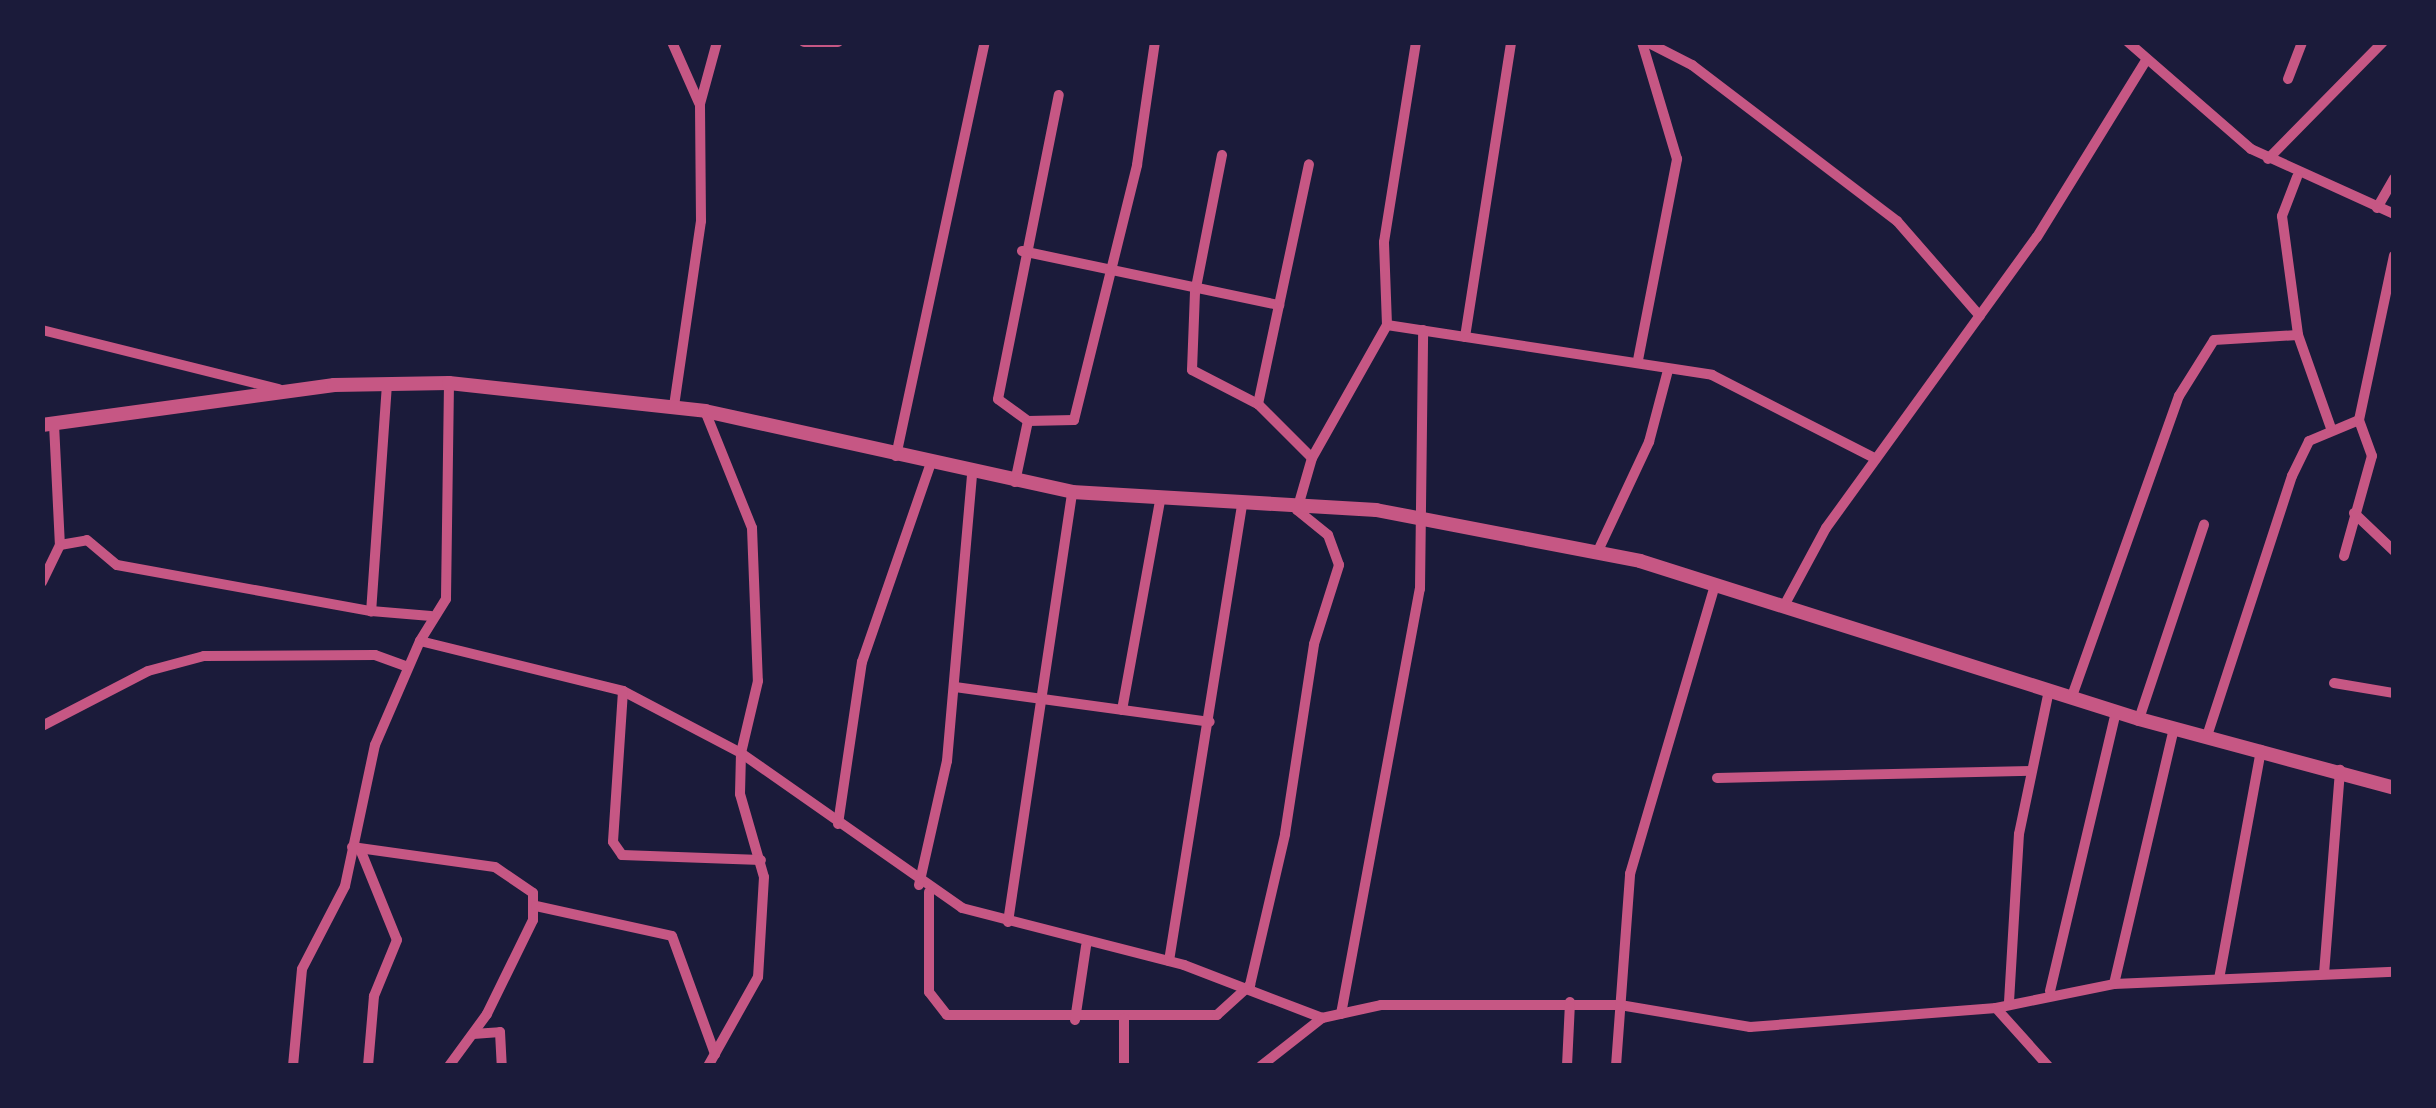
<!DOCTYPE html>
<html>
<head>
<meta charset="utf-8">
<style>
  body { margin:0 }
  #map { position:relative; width:2436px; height:1108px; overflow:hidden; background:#1b1b3a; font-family:Helvetica,sans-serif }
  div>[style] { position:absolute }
  .minor>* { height:10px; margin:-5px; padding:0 5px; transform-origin:5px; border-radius:5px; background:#c65784 }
  .tertiary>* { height:14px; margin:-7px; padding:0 7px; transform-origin:7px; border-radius:7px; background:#c65784 }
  span { translate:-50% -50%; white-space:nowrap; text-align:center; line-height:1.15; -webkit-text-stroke:10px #1b1b3a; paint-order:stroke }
  .frame { position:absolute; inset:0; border:45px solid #1b1b3a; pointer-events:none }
</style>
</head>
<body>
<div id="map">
  <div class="minor">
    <div style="left:672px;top:42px;width:67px;rotate:66.1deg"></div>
    <div style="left:804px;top:42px;width:34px"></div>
    <div style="left:1647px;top:42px;width:51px;rotate:27.1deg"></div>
    <div style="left:1692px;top:65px;width:258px;rotate:37.3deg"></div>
    <div style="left:1897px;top:221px;width:126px;rotate:48.9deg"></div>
    <div style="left:2128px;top:42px;width:163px;rotate:41deg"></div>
    <div style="left:2251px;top:149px;width:157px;rotate:24.4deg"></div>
    <div style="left:2288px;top:79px;width:40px;rotate:-69deg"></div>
    <div style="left:1222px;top:155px;width:140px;rotate:101.1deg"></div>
    <div style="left:1195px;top:292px;width:78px;rotate:92.2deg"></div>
    <div style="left:1192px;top:370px;width:74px;rotate:27.3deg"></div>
    <div style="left:1258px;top:404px;width:76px;rotate:45deg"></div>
    <div style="left:2268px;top:159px;width:164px;rotate:-45.5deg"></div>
    <div style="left:2297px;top:177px;width:42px;rotate:111deg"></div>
    <div style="left:2282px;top:216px;width:120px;rotate:82.3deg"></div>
    <div style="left:2298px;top:335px;width:99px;rotate:70.5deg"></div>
    <div style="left:2377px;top:208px;width:34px;rotate:-60deg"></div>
    <div style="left:1022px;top:251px;width:263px;rotate:11.9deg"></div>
    <div style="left:1387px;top:325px;width:329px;rotate:8.7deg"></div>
    <div style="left:1712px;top:375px;width:184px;rotate:27.1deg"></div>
    <div style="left:42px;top:330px;width:244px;rotate:14deg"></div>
    <div style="left:1465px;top:337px;width:299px;rotate:-81.1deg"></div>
    <div style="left:1638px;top:360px;width:205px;rotate:-79deg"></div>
    <div style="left:1677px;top:159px;width:122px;rotate:-106.7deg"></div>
    <div style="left:449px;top:383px;width:216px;rotate:90.8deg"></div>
    <div style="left:446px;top:599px;width:49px;rotate:121.8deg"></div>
    <div style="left:420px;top:641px;width:209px;rotate:13.8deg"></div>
    <div style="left:623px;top:691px;width:133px;rotate:27.7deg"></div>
    <div style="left:741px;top:753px;width:41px;rotate:91.4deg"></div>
    <div style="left:740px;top:794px;width:86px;rotate:73.9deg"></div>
    <div style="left:764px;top:877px;width:100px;rotate:93.4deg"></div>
    <div style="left:758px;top:977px;width:102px;rotate:119.3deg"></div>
    <div style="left:387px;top:384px;width:228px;rotate:94deg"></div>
    <div style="left:371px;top:611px;width:60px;rotate:4.8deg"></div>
    <div style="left:1258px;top:404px;width:245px;rotate:-78deg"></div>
    <div style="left:674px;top:406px;width:187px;rotate:-81.7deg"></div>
    <div style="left:701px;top:221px;width:117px;rotate:-90.5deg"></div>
    <div style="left:700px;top:104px;width:64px;rotate:-74.7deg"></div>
    <div style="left:705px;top:411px;width:126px;rotate:68.1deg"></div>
    <div style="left:752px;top:528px;width:153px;rotate:87.8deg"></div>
    <div style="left:758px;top:681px;width:74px;rotate:103.3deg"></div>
    <div style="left:741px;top:753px;width:270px;rotate:35deg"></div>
    <div style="left:962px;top:908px;width:229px;rotate:14.4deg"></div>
    <div style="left:1184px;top:965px;width:148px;rotate:21deg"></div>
    <div style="left:1028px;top:421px;width:46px;rotate:-1.2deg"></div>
    <div style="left:1074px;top:420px;width:263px;rotate:-76.1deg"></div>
    <div style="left:1137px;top:165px;width:124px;rotate:-81.7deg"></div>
    <div style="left:54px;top:424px;width:121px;rotate:87.2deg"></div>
    <div style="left:896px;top:456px;width:423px;rotate:-77.9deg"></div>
    <div style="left:1015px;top:482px;width:62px;rotate:-78deg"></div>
    <div style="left:1028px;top:421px;width:37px;rotate:-144deg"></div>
    <div style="left:998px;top:399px;width:310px;rotate:-78.7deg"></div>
    <div style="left:2354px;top:513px;width:55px;rotate:43.5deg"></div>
    <div style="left:1597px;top:553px;width:123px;rotate:-64.9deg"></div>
    <div style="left:1649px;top:442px;width:74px;rotate:-75.2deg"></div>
    <div style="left:2344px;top:556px;width:104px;rotate:-74.4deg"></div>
    <div style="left:2372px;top:456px;width:38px;rotate:-110deg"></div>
    <div style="left:2359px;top:420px;width:168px;rotate:-78deg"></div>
    <div style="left:42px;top:582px;width:41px;rotate:-64.1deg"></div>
    <div style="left:60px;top:545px;width:27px;rotate:-10deg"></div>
    <div style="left:87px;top:540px;width:39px;rotate:40deg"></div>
    <div style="left:117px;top:565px;width:258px;rotate:10.3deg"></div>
    <div style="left:1785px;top:604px;width:86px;rotate:-61.7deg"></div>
    <div style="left:1826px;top:528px;width:359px;rotate:-54.1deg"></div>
    <div style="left:2037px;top:237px;width:206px;rotate:-58.3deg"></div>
    <div style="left:2334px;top:683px;width:61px;rotate:9.5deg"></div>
    <div style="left:955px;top:687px;width:257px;rotate:7.8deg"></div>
    <div style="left:623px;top:691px;width:151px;rotate:93.8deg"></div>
    <div style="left:613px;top:842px;width:16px;rotate:55deg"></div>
    <div style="left:622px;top:855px;width:139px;rotate:2.1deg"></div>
    <div style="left:2071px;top:699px;width:322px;rotate:-70.4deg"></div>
    <div style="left:2179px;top:396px;width:66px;rotate:-58deg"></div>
    <div style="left:2214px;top:340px;width:84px;rotate:-3.4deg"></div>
    <div style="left:1122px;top:710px;width:212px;rotate:-79.7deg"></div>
    <div style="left:2139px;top:719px;width:205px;rotate:-71.5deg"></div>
    <div style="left:42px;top:726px;width:119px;rotate:-27.4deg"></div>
    <div style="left:148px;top:671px;width:58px;rotate:-15deg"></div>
    <div style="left:204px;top:656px;width:171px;rotate:-0.3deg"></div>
    <div style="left:375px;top:655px;width:33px;rotate:20deg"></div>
    <div style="left:2207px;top:736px;width:274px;rotate:-71.9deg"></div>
    <div style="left:2292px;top:476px;width:39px;rotate:-64deg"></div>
    <div style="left:2309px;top:441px;width:54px;rotate:-22.8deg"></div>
    <div style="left:1717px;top:778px;width:314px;rotate:-1.3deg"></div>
    <div style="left:838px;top:824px;width:164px;rotate:-81.6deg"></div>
    <div style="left:862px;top:662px;width:207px;rotate:-70.9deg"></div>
    <div style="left:352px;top:847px;width:144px;rotate:8deg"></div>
    <div style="left:495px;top:867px;width:46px;rotate:34.4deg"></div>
    <div style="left:533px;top:893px;width:27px;rotate:90deg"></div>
    <div style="left:533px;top:920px;width:105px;rotate:116.1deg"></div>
    <div style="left:487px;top:1014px;width:64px;rotate:126.2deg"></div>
    <div style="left:360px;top:849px;width:98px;rotate:67.9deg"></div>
    <div style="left:397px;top:940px;width:61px;rotate:112.3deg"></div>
    <div style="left:374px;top:996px;width:70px;rotate:94.9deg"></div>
    <div style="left:919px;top:885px;width:127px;rotate:-77.3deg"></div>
    <div style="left:947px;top:761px;width:288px;rotate:-85deg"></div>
    <div style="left:929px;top:892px;width:100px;rotate:90deg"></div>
    <div style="left:929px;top:992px;width:29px;rotate:52deg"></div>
    <div style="left:947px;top:1015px;width:270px"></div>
    <div style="left:1217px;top:1015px;width:45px;rotate:-42.3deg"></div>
    <div style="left:1250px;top:985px;width:155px;rotate:-76.9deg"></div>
    <div style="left:1285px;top:834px;width:192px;rotate:-81.3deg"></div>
    <div style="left:1314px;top:644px;width:83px;rotate:-72.4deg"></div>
    <div style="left:1339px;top:565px;width:32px;rotate:-110deg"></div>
    <div style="left:1328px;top:535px;width:40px;rotate:-141deg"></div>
    <div style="left:1297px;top:510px;width:54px;rotate:-73.9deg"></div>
    <div style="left:1312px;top:458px;width:153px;rotate:-60.6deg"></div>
    <div style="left:1387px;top:325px;width:83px;rotate:-92.1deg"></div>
    <div style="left:1384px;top:242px;width:203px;rotate:-80.9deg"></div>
    <div style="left:536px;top:906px;width:139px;rotate:12.4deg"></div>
    <div style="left:672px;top:936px;width:126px;rotate:70deg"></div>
    <div style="left:1008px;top:922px;width:435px;rotate:-81.5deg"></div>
    <div style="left:1169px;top:961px;width:460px;rotate:-80.9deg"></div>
    <div style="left:2324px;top:974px;width:205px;rotate:-85.5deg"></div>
    <div style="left:2219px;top:979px;width:233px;rotate:-79.6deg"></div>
    <div style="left:2114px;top:984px;width:263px;rotate:-76.8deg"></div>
    <div style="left:2050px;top:991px;width:287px;rotate:-76.7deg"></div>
    <div style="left:2009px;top:1002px;width:168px;rotate:-86.6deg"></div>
    <div style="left:2019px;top:834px;width:146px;rotate:-78.2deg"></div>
    <div style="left:1996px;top:1008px;width:78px;rotate:48.1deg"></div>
    <div style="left:1341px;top:1014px;width:432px;rotate:-79.5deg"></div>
    <div style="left:1420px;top:589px;width:259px;rotate:-89.3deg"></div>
    <div style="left:1124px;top:1018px;width:48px;rotate:90deg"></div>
    <div style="left:1075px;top:1020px;width:75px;rotate:-81.5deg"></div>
    <div style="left:473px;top:1034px;width:27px;rotate:-4deg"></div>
    <div style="left:500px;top:1032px;width:34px;rotate:87deg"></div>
    <div style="left:293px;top:1066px;width:97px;rotate:-84.7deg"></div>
    <div style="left:302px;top:969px;width:93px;rotate:-62.6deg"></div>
    <div style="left:345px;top:886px;width:144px;rotate:-78deg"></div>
    <div style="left:375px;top:745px;width:113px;rotate:-66.6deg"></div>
    <div style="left:1261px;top:1066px;width:78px;rotate:-38.2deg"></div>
    <div style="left:1322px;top:1018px;width:60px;rotate:-12.4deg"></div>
    <div style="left:1381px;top:1005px;width:239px"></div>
    <div style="left:1620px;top:1005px;width:132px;rotate:9.6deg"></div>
    <div style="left:1750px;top:1027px;width:247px;rotate:-4.4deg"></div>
    <div style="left:1996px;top:1008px;width:120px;rotate:-11.5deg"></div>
    <div style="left:2114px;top:984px;width:280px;rotate:-2.5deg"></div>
    <div style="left:1567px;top:1066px;width:64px;rotate:-87.3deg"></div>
    <div style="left:1616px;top:1066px;width:193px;rotate:-85.8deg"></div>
    <div style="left:1630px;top:874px;width:300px;rotate:-73.6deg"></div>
  </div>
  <div class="tertiary">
    <div style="left:42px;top:425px;width:295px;rotate:-7.8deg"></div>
    <div style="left:334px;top:385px;width:115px;rotate:-1deg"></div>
    <div style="left:449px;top:383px;width:258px;rotate:6.2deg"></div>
    <div style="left:705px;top:411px;width:376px;rotate:12.4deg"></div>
    <div style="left:1072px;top:492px;width:305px;rotate:3.4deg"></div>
    <div style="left:1376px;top:510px;width:269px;rotate:10.9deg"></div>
    <div style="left:1640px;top:561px;width:523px;rotate:17.57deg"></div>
    <div style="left:2139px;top:719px;width:264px;rotate:15.1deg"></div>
  </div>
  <div class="frame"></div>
</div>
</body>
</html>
